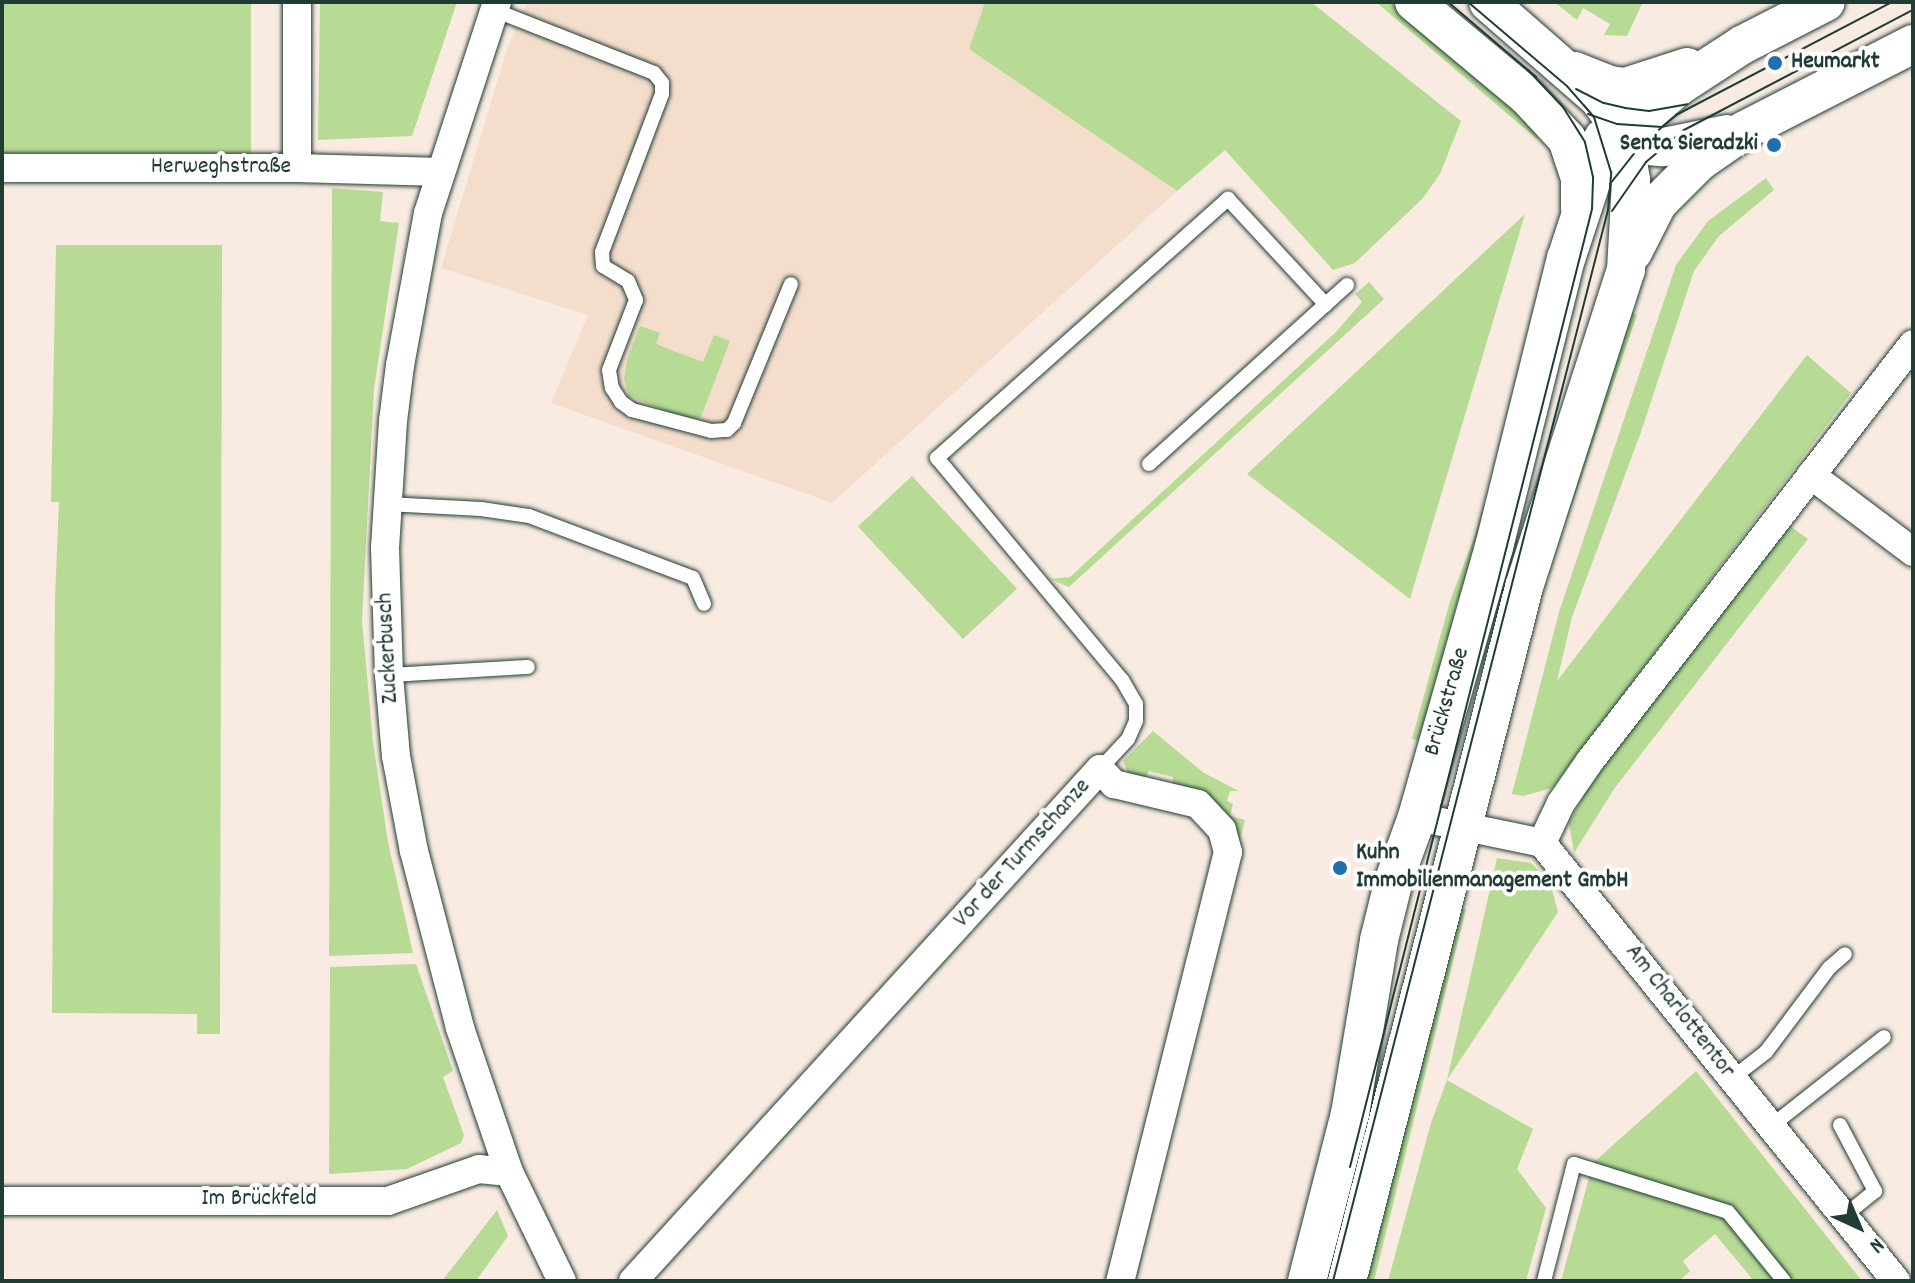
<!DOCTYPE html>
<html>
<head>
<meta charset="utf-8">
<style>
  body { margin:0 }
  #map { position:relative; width:1915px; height:1283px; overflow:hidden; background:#f9ebe1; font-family:Dekko,sans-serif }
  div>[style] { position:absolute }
  .built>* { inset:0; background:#f5ddcc }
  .green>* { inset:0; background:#b7db95; transform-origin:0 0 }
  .roads { filter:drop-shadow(0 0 2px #1f3d34) drop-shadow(0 0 2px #1f3d34) }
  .lane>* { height:14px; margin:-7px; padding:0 7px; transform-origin:7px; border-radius:7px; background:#fff }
  .street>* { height:28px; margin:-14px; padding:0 14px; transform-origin:14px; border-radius:14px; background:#fff }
  .secondary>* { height:38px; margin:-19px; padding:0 19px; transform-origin:19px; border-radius:19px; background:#fff }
  .tram>* { height:2px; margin:-1px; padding:0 1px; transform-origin:1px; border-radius:1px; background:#1f3d34 }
  .dots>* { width:22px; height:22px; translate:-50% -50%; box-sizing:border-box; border:4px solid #fff; border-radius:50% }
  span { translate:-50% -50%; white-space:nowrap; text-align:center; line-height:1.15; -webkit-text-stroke:8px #fff; paint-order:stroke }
  .poi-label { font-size:24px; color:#1f3d34; font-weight:700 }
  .left { translate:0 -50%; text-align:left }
  .right { translate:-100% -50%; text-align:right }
  .street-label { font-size:24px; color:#1f3d34 }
  .frame { position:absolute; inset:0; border:4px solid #1f3d34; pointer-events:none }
  .north { position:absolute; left:1819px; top:1187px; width:80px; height:80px; -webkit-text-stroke:6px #fff; paint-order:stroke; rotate:136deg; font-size:22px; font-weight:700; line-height:32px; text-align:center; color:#1f3d34 }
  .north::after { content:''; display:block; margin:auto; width:28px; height:36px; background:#1f3d34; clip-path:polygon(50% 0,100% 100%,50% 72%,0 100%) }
</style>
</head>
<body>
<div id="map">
  <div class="built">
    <div style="clip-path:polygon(527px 2px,985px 2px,969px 49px,1177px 191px,832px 503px,551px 403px,588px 315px,441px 268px,507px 49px)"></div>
  </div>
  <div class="green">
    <div style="left:2px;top:2px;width:249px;height:151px"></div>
    <div style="clip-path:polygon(320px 2px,457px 2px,412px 136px,318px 140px)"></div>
    <div style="clip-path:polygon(985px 2px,1311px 2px,1461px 121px,1440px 174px,1423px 198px,1355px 263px,1333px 270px,1225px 150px,1177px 191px,969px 49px)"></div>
    <div style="clip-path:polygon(1376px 2px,1390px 2px,1543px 130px,1537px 139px)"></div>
    <div style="clip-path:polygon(1554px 2px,1643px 2px,1627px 36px,1604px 35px,1610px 24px,1583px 8px,1577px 20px)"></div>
    <div style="clip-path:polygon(1766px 178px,1774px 190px,1719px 236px,1694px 271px,1641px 432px,1572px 617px,1557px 681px,1807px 355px,1851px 393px,1552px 788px,1523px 796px,1512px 794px,1559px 612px,1676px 265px,1708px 221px)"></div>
    <div style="clip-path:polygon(332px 188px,383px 192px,380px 221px,399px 223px,374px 389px,362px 620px,373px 742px,388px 842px,413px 953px,329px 956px)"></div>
    <div style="clip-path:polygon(1525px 214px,1410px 599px,1247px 474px)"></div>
    <div style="clip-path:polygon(56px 245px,222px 245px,220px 1034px,197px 1034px,197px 1014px,52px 1013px,55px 598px,59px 502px,51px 502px)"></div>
    <div style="clip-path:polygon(1541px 277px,1552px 279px,1482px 540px,1457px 603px,1422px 742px,1412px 739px,1450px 601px,1474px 538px,1499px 454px)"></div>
    <div style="clip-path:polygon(1369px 282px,1384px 299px,1069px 587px,1050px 579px,1070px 577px,1336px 332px,1362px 302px,1355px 294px)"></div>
    <div style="clip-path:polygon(1629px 311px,1637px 315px,1538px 603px)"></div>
    <div style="clip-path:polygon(640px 326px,660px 333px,656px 344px,703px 362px,714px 335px,730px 341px,701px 417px,686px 419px,629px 396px,624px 379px,627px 360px)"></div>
    <div style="left:912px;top:476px;width:154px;height:74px;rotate:47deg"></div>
    <div style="clip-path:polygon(1790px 526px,1808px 539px,1614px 789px,1574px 853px,1569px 823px,1592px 780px)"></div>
    <div style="clip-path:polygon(1153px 731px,1204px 773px,1239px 791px,1230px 791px,1227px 801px,1233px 804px,1230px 816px,1245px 820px,1238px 846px,1173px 785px,1173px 777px,1149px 771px,1144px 781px,1129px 775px,1123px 761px)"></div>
    <div style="clip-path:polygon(1497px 858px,1531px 863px,1550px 882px,1558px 912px,1447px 1080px,1533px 1129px,1517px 1169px,1546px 1208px,1526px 1281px,1388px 1281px,1431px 1123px,1447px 1080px)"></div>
    <div style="clip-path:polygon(1457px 908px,1466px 909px,1374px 1281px,1357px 1281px)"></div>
    <div style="clip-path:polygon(416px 964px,453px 1071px,443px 1077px,464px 1135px,461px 1143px,407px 1169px,329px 1174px,330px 967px)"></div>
    <div style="clip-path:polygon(1696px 1071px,1862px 1281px,1754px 1281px,1715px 1234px,1683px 1261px,1690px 1271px,1679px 1281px,1561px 1281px,1593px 1163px)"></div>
    <div style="clip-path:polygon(497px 1210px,508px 1236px,476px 1281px,442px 1281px)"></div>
  </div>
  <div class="roads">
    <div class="lane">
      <div style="left:494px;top:10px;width:172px;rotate:21.5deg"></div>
      <div style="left:654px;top:73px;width:13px;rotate:51deg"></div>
      <div style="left:662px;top:83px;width:11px;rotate:90deg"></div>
      <div style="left:662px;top:94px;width:169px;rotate:110.8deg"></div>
      <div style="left:602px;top:252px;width:14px;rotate:86deg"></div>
      <div style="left:603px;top:266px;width:29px;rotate:31deg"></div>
      <div style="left:628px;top:281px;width:21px;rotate:67deg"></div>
      <div style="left:636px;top:300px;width:75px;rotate:111.1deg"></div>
      <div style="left:609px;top:370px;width:18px;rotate:81deg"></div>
      <div style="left:612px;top:388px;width:17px;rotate:57deg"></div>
      <div style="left:621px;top:402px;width:14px;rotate:36deg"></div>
      <div style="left:632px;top:410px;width:82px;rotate:14.9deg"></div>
      <div style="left:711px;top:431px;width:16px;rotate:-4deg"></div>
      <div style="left:727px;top:430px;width:10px;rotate:-45deg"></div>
      <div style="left:734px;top:423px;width:150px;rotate:-67.7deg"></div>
      <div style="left:1149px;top:464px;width:267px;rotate:-42.1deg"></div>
      <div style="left:387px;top:504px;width:94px;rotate:3deg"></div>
      <div style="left:481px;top:509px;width:49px;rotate:8.3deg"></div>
      <div style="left:529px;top:516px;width:175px;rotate:20.7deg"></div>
      <div style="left:693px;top:578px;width:28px;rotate:67deg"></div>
      <div style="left:389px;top:675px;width:139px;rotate:-3.3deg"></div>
      <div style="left:1100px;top:769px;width:41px;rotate:-47deg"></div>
      <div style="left:1128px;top:739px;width:20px;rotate:-66deg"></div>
      <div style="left:1136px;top:721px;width:17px;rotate:-90deg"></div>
      <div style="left:1136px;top:704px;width:28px;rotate:-120deg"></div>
      <div style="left:1122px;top:680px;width:289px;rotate:-129.8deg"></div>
      <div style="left:937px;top:458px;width:390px;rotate:-41.7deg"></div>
      <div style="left:1228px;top:199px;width:144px;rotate:47.2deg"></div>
      <div style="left:1731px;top:1079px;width:44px;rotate:-37.6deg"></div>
      <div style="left:1766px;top:1052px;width:105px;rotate:-53.1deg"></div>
      <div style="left:1829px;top:968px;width:21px;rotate:-41deg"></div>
      <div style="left:1840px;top:1125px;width:75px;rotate:62.1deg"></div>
      <div style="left:1875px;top:1191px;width:41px;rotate:140.9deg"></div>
      <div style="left:1770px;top:1127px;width:145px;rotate:-38.3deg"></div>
      <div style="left:1544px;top:1281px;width:121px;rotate:-75.6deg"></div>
      <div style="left:1574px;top:1164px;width:161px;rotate:17.3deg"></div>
      <div style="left:1728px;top:1212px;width:89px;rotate:50.9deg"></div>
    </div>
    <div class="street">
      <div style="left:497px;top:2px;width:222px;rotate:108.1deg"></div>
      <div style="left:428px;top:213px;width:155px;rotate:100.4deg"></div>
      <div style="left:400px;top:365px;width:56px;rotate:97.1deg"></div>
      <div style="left:393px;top:421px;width:127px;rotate:93.6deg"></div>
      <div style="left:385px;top:548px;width:127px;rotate:88.2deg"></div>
      <div style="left:389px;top:675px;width:81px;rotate:85.1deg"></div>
      <div style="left:396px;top:756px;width:97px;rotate:79.3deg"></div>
      <div style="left:414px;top:851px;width:183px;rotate:75.4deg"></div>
      <div style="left:460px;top:1028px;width:152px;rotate:71.2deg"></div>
      <div style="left:509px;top:1172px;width:121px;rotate:64.1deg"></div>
      <div style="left:2px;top:168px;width:295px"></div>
      <div style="left:297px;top:168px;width:144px;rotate:1.6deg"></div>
      <div style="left:297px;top:168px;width:166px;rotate:-90deg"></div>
      <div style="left:1811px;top:475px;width:128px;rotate:37deg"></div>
      <div style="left:1417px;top:817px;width:128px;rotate:11.7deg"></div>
      <div style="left:1542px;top:843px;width:563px;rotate:51.05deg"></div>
      <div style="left:1542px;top:843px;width:44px;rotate:-64.6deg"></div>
      <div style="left:1561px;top:803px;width:51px;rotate:-55.4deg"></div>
      <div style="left:1590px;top:761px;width:527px;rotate:-52.24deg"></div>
      <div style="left:2px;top:1201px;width:386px"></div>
      <div style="left:388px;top:1201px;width:96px;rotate:-19.4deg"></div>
      <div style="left:479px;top:1169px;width:30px;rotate:6deg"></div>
      <div style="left:633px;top:1281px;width:693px;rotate:-47.63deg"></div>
      <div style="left:1100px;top:769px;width:21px;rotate:47deg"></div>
      <div style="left:1114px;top:784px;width:86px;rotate:13.4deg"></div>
      <div style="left:1198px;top:804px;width:35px;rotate:47deg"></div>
      <div style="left:1222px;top:830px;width:23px;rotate:75deg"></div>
      <div style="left:1228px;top:852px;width:442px;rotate:104.1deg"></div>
    </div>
    <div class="secondary">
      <div style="left:1414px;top:2px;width:147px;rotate:39.8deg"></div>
      <div style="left:1527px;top:96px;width:59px;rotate:47.1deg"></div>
      <div style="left:1567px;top:139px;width:41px;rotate:71.6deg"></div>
      <div style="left:1580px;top:178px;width:30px;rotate:90deg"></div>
      <div style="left:1575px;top:71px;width:38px;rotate:22deg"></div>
      <div style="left:1610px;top:85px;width:15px;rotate:8deg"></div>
      <div style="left:1625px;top:87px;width:65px;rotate:-17.9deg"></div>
      <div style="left:1603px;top:138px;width:23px;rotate:15deg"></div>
      <div style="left:1625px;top:144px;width:38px;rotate:5deg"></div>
      <div style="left:1663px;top:147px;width:65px;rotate:-11.5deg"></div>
      <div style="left:1633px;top:252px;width:55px;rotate:-63deg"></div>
      <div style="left:1658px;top:203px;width:58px;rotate:-45deg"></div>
      <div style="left:1699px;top:162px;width:56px;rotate:-34.8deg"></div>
      <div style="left:1745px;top:130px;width:189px;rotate:-27.1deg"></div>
      <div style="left:1307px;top:1281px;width:172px;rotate:-75.6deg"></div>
      <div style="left:1350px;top:1114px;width:176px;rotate:-80.5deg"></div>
      <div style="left:1379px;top:940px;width:62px;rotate:-76deg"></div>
      <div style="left:1394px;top:880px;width:67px;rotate:-69.9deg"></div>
      <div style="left:1417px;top:817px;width:281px;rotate:-74.1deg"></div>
      <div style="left:1494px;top:547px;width:297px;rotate:-76deg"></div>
      <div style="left:1566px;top:259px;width:86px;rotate:-71.8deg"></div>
      <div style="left:1593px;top:177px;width:51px;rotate:-55.4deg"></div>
      <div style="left:1622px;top:135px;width:75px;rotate:-40.7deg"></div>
      <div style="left:1679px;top:86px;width:75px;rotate:-33.1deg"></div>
      <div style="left:1742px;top:45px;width:94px;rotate:-27.1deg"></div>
      <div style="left:1347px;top:1281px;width:716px;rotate:-75.69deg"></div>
      <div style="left:1524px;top:587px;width:333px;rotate:-72.2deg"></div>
      <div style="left:1626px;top:270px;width:90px;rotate:-86.8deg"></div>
      <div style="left:1631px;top:180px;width:36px;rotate:-99deg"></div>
      <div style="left:1625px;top:144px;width:22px;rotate:-112deg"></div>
      <div style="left:1617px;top:124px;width:31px;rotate:-126deg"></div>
      <div style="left:1599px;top:99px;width:147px;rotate:-138.9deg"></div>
    </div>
  </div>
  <div class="tram">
    <div style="left:1448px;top:2px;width:116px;rotate:40.4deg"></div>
    <div style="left:1576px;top:89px;width:31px;rotate:27deg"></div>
    <div style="left:1604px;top:103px;width:22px;rotate:13deg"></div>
    <div style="left:1625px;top:108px;width:24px;rotate:7deg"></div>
    <div style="left:1649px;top:111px;width:39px;rotate:-10deg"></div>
    <div style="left:1588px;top:114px;width:31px;rotate:19deg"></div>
    <div style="left:1617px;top:124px;width:45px;rotate:3.8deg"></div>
    <div style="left:1610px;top:184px;width:48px;rotate:-51.7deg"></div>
    <div style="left:1640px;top:146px;width:48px;rotate:-40.7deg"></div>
    <div style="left:1676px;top:115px;width:244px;rotate:-27.6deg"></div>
    <div style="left:1612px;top:211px;width:60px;rotate:-55.2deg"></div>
    <div style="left:1646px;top:162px;width:50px;rotate:-40.1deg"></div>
    <div style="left:1684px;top:130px;width:259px;rotate:-27.7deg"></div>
    <div style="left:1350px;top:1167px;width:988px;rotate:-75.82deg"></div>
    <div style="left:1592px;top:209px;width:32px;rotate:-88deg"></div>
    <div style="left:1593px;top:177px;width:36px;rotate:-103deg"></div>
    <div style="left:1585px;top:142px;width:41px;rotate:-122.2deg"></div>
    <div style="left:1563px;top:107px;width:51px;rotate:-133.4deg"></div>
    <div style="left:1333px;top:1281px;width:1106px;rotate:-75.6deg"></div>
    <div style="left:1608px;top:210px;width:38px;rotate:-85deg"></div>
    <div style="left:1611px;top:172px;width:58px;rotate:-107.2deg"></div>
    <div style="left:1594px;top:117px;width:41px;rotate:-131.1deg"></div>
    <div style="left:1567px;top:86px;width:130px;rotate:-139.7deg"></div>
  </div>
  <div class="dots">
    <div style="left:1775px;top:63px;background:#1f6fb2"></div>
    <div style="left:1774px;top:145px;background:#1f6fb2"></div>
    <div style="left:1340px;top:868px;background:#1f6fb2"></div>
  </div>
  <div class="poi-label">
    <span class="left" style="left:1791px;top:63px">Heumarkt</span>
    <span class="right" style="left:1758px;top:145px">Senta Sieradzki</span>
    <span class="left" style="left:1356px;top:868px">Kuhn<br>Immobilienmanagement GmbH</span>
  </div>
  <div class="street-label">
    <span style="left:221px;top:168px">Herweghstraße</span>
    <span style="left:389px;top:648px;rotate:-93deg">Zuckerbusch</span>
    <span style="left:1448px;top:702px;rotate:-74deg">Brückstraße</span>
    <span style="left:1023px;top:854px;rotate:-48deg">Vor der Turmschanze</span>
    <span style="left:1679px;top:1012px;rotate:52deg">Am Charlottentor</span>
    <span style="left:259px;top:1200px">Im Brückfeld</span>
  </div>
  <div class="frame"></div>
  <div class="north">N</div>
</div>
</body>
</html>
